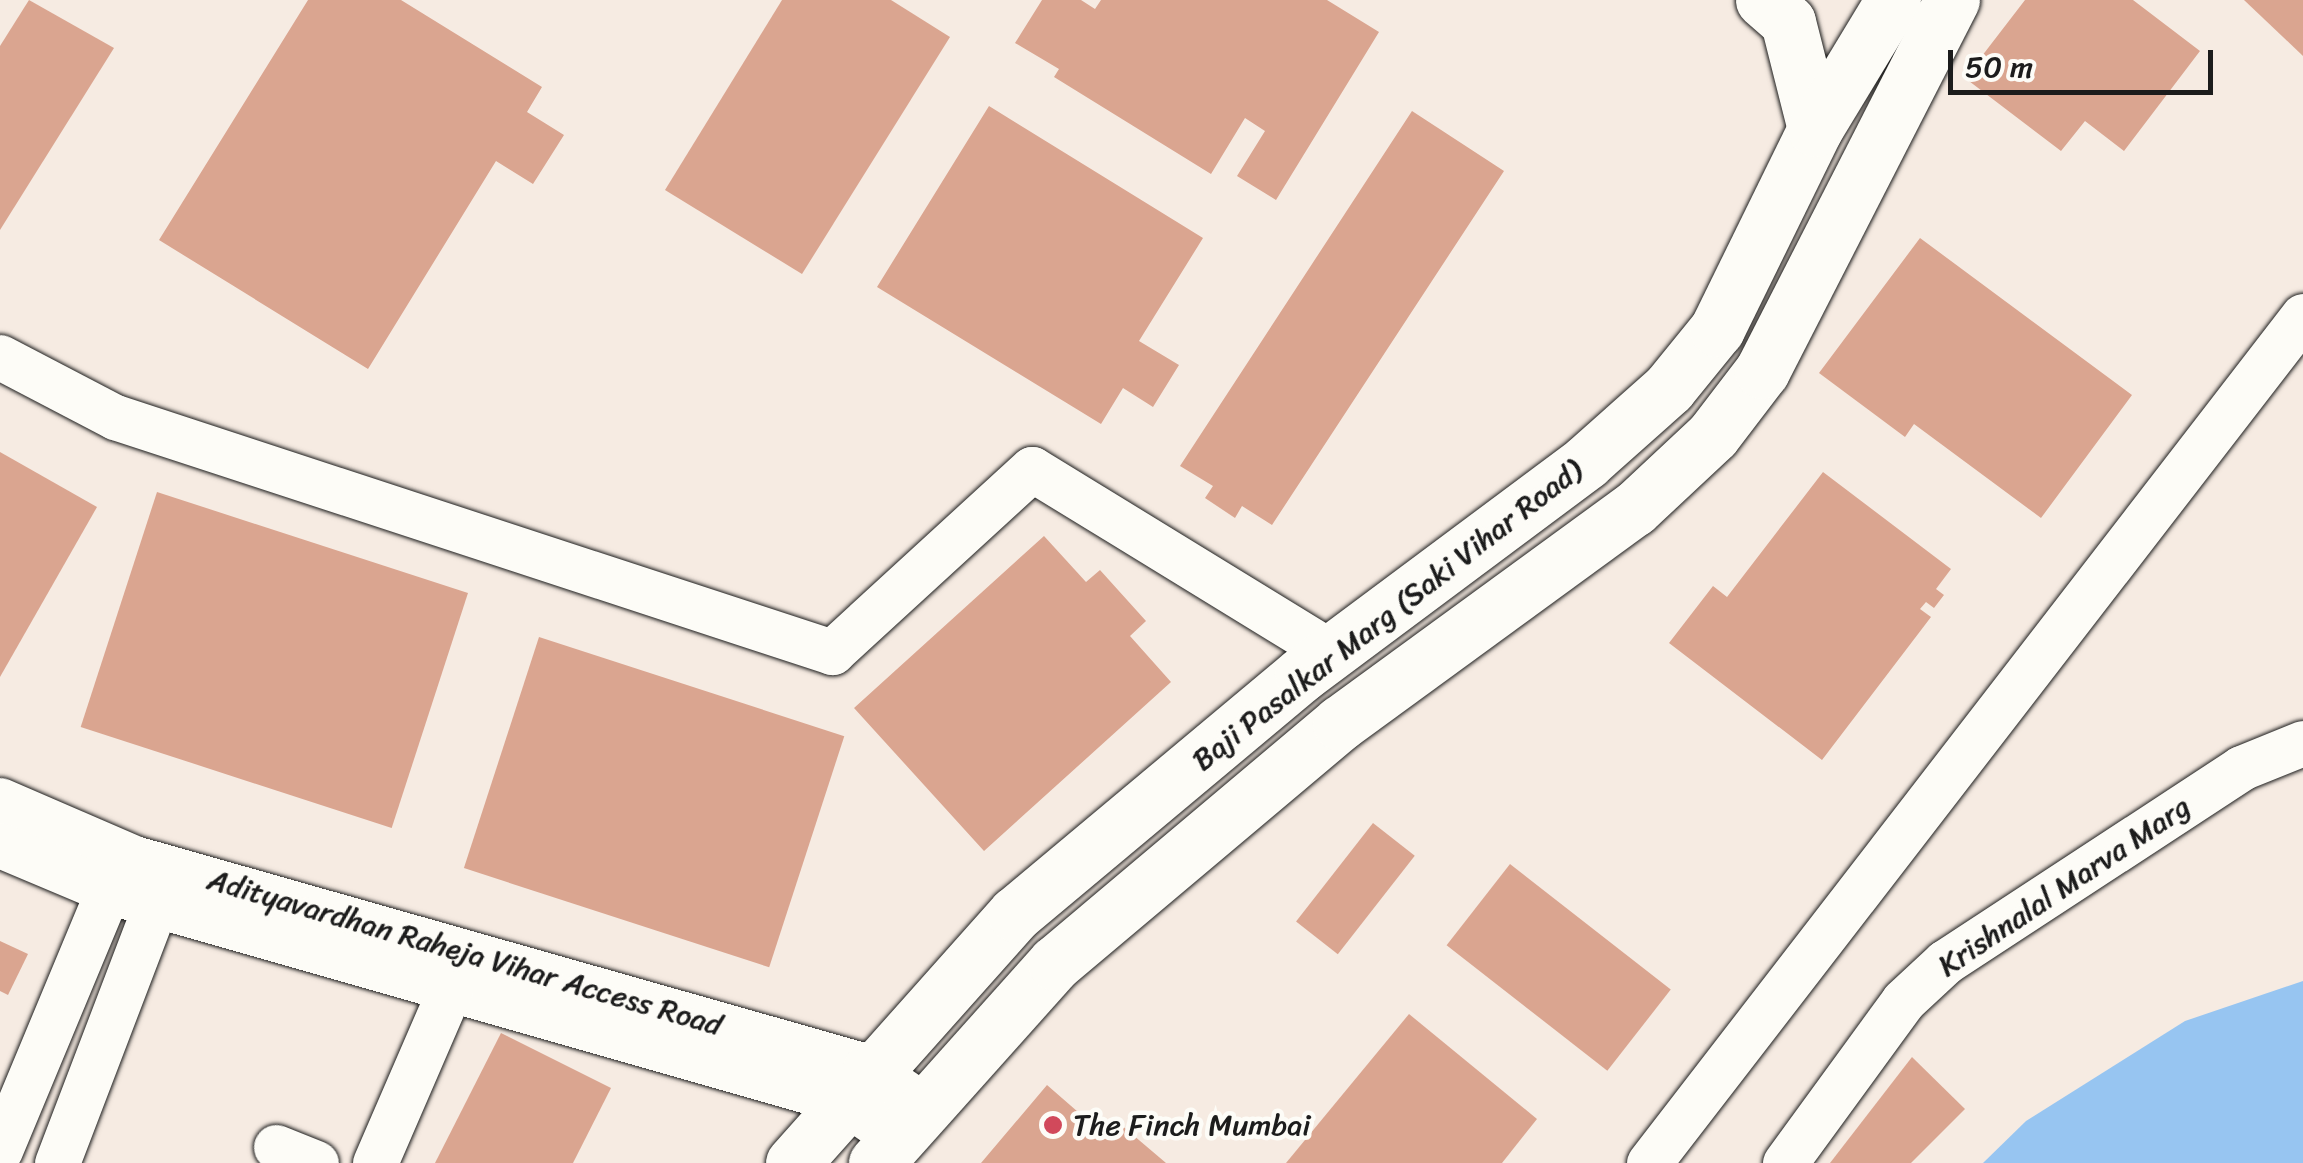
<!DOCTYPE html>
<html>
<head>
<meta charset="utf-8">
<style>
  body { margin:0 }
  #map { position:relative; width:2303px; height:1163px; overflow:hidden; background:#f6ebe2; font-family:Sriracha,sans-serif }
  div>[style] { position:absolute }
  .water>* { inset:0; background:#97c5f1 }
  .building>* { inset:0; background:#daa590; transform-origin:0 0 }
  .roads { filter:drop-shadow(0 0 2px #1c1c1c) drop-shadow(0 0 2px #1c1c1c) }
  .minor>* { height:45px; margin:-22.5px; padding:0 22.5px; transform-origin:22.5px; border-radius:22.5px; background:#fdfcf7 }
  .major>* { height:55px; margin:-27.5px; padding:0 27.5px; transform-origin:27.5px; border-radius:27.5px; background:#fdfcf7 }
  .dots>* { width:28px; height:28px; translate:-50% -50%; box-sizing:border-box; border:5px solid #fdfcf7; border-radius:50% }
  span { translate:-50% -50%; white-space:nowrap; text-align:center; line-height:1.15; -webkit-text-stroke:9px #fdfcf7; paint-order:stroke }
  .street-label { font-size:30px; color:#1c1c1c }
  .poi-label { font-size:30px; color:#1c1c1c }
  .left { translate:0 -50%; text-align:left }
  .scale { position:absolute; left:1948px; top:50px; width:265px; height:45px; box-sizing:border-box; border:5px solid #1c1c1c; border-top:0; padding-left:12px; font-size:30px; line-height:35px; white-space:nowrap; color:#1c1c1c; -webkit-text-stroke:8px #fdfcf7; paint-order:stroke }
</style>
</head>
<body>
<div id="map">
  <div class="water">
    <div style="clip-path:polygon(2303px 981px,2303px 1163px,1983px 1163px,2026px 1121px,2185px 1021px)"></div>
  </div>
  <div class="building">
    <div style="clip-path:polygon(29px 0,114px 48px,0 230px,0 46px)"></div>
    <div style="clip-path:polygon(308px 0,401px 0,542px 87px,527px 112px,564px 135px,533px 184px,496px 161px,368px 369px,159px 240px)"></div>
    <div style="clip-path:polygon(782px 0,891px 0,950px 37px,802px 274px,665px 190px)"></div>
    <div style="clip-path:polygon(1042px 0,1081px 0,1095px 9px,1101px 0,1327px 0,1379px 32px,1276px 200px,1237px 176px,1265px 131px,1245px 118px,1211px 174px,1054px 77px,1059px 69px,1015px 43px)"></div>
    <div style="clip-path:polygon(2025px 0,2133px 0,2200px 51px,2124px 151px,2085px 121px,2061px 151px,1965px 78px)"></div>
    <div style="clip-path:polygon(2244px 0,2303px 0,2303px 56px)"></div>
    <div style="clip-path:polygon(989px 106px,1203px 238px,1139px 341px,1179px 365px,1153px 407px,1123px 388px,1101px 424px,877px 287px)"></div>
    <div style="clip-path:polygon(1412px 111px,1504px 171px,1272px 525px,1242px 506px,1235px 518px,1205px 498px,1213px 486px,1180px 466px)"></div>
    <div style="clip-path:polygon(1920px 238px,2132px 395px,2041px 518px,1914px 424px,1905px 437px,1819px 373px)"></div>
    <div style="clip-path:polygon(0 452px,97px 507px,0 677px)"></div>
    <div style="clip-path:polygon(1823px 472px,1951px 569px,1936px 589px,1944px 595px,1934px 608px,1926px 602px,1920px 609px,1931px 617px,1822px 760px,1669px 643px,1713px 586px,1727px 597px)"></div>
    <div style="left:157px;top:492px;width:327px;height:247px;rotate:18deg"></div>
    <div style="clip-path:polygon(1044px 536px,1086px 582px,1100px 570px,1146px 621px,1130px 636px,1171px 682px,984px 851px,854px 708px)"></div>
    <div style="left:539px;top:637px;width:321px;height:243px;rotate:18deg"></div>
    <div style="left:1373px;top:823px;width:53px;height:125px;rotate:38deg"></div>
    <div style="left:1510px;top:864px;width:204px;height:103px;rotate:38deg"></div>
    <div style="clip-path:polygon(0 941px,28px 954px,8px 995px,0 991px)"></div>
    <div style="clip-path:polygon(1409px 1014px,1537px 1119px,1502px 1163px,1286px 1163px)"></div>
    <div style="clip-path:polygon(501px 1033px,611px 1088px,573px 1163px,435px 1163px)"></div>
    <div style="clip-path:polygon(1912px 1057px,1965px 1109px,1911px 1163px,1830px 1163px)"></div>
    <div style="clip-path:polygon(1047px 1085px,1101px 1132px,1113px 1118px,1166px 1163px,981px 1163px)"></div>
  </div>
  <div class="roads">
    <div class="minor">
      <div style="left:0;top:357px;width:130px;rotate:27.6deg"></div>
      <div style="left:115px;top:417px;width:755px;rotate:18.15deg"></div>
      <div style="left:832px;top:652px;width:271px;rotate:-42.5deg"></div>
      <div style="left:1032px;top:469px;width:351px;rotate:31.5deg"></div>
      <div style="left:0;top:800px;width:146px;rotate:23.4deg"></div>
      <div style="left:134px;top:858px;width:761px;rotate:15.86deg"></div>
      <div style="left:866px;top:1066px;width:73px;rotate:34.3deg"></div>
      <div style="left:0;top:845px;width:121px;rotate:22.9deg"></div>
      <div style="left:111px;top:892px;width:761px;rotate:15.94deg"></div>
      <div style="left:843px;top:1101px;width:67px;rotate:34.6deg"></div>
      <div style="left:276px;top:1147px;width:43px;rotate:21.8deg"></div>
      <div style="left:0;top:1150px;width:310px;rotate:-67.4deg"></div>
      <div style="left:57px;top:1163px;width:303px;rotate:-69.1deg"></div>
      <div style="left:375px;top:1163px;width:189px;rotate:-66.6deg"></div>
      <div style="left:450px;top:990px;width:29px;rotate:-86deg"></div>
      <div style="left:1649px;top:1163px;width:1070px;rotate:-52.33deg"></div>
      <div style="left:1785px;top:1163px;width:200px;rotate:-53.9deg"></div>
      <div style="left:1903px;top:1001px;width:57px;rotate:-42.9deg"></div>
      <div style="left:1945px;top:962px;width:354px;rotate:-33.2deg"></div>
      <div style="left:2241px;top:768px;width:67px;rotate:-22deg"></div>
    </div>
    <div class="major">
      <div style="left:1763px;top:0;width:33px;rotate:41deg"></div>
      <div style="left:1788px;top:22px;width:110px;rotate:75.8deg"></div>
      <div style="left:793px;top:1163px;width:334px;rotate:-48.3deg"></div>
      <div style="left:1015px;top:914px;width:374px;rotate:-39.9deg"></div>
      <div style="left:1302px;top:674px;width:354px;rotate:-36.7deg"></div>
      <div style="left:1586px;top:462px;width:111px;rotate:-41.7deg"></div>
      <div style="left:1669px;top:388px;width:76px;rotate:-50.9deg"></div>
      <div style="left:1717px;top:329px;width:223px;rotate:-63.9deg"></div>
      <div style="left:1815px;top:129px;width:151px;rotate:-58.8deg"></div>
      <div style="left:876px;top:1163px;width:268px;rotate:-48.2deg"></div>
      <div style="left:1055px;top:963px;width:373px;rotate:-40.1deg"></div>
      <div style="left:1340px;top:723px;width:364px;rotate:-36.1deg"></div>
      <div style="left:1634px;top:509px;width:108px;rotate:-43.1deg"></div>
      <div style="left:1713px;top:435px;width:81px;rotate:-52.6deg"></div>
      <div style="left:1762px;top:371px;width:417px;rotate:-62.9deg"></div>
    </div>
  </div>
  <div class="dots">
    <div style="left:1053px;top:1125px;background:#d1495b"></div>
  </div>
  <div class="street-label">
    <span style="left:1387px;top:615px;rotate:-38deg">Baji Pasalkar Marg (Saki Vihar Road)</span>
    <span style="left:2064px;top:886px;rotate:-34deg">Krishnalal Marva Marg</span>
    <span style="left:465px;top:952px;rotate:16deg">Adityavardhan Raheja Vihar Access Road</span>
  </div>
  <div class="poi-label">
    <span class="left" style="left:1073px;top:1125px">The Finch Mumbai</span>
  </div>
  <div class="scale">50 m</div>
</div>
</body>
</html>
